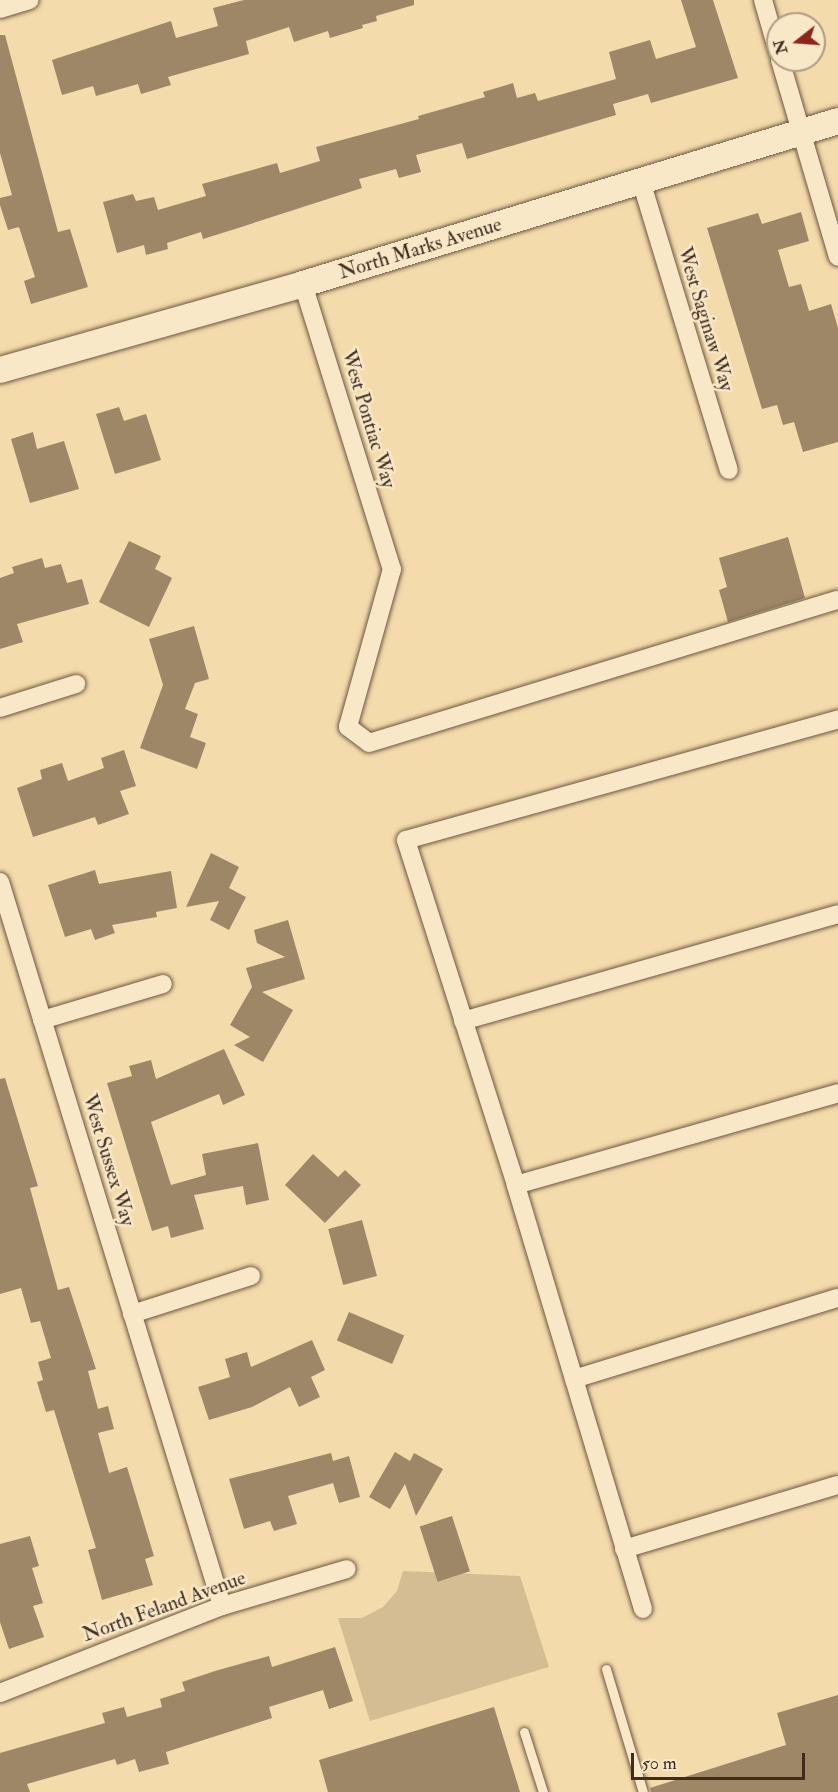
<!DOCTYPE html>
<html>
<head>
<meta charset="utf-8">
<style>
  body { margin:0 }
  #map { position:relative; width:838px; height:1792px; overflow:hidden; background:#f4dbab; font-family:"IM FELL Double Pica",serif }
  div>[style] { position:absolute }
  .green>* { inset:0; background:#d5bd93 }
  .building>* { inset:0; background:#9e8767; transform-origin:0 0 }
  .roads { filter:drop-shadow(0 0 2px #6d5741) drop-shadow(0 0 2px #6d5741) }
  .service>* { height:9px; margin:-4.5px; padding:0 4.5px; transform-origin:4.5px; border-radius:4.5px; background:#f8e8c8 }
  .minor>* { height:18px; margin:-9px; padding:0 9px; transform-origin:9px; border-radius:9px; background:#f8e8c8 }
  .secondary>* { height:26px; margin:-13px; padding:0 13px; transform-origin:13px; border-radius:13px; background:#f8e8c8 }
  span { translate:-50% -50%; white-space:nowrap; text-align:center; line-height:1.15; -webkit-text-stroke:5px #f8e8c8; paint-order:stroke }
  .street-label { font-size:20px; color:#402b1e }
  .north { position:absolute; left:766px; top:12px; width:60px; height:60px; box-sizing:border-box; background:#f8e8c8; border:2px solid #ae9c84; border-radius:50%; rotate:253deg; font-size:16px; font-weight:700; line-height:24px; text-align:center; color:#402b1e }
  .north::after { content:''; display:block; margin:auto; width:21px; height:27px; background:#8f2418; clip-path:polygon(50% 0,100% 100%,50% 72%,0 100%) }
  .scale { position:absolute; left:631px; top:1753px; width:174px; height:27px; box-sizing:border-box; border:3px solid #402b1e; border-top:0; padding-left:8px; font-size:18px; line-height:21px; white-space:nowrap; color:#402b1e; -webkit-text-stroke:4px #f8e8c8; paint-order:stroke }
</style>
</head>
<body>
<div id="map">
  <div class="green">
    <div style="clip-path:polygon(403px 1571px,520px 1576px,549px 1667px,370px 1721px,338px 1618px,362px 1618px,383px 1607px,397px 1591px)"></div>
  </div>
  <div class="building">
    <div style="clip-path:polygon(244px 0,414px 0,414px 5px,376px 16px,377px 21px,362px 25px,363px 28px,330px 38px,328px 31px,294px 42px,289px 27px,246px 41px,249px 54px,168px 77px,171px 85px,141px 94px,138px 84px,96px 96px,93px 86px,62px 95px,52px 60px,171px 21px,176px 38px,218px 26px,213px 8px)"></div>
    <div style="clip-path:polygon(681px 0,713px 0,738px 78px,651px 103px,648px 94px,613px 104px,616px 115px,467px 159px,462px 143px,416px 155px,421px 172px,399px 178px,396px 169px,359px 179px,362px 188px,235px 229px,203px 239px,201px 232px,167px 243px,168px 249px,146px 255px,144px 245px,117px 253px,103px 202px,133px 194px,136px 201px,154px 197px,158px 210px,206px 196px,202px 184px,277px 163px,280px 173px,320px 161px,316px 147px,419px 119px,418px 116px,485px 97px,483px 92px,513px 83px,517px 98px,535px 93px,538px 101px,616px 79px,609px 52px,650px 40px,656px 59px,696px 47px)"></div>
    <div style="clip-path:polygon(0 35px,5px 35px,58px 232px,70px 229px,88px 287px,31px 304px,24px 281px,35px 277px,19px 227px,8px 230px,0 205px,0 198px,12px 195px,0 153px)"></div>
    <div style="clip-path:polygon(801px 212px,809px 241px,778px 250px,789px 287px,801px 284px,809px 311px,831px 304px,838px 328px,838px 442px,803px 452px,794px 422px,783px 425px,777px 405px,762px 409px,707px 228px,758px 213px,762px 224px)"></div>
    <div style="clip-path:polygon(119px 407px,124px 421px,146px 414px,161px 460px,115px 474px,96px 414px)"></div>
    <div style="clip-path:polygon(33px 432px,37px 449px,64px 441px,79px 489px,30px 503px,11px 439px)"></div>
    <div style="clip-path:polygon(788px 537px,805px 598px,728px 622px,719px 590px,727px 587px,719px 558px)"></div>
    <div style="clip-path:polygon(129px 541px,161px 556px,155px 569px,172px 578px,149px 627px,99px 602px)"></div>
    <div style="clip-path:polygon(42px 558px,45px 568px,61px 564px,67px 583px,82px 579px,89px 604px,17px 624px,23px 642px,0 649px,0 578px,14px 573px,12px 567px)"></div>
    <div style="clip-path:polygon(194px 626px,209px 679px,195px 683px,185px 709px,198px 714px,190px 737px,206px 743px,197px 769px,140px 748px,163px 685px,149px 639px)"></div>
    <div style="clip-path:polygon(124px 750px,136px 786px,120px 791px,129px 814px,98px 825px,95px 817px,33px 837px,17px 788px,42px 779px,40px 770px,62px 763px,68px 781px,104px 768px,101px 758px)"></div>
    <div style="clip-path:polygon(211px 853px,239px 867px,229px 888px,246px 897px,229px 930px,210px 920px,219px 901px,186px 907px)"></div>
    <div style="clip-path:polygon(95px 870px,99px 884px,171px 871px,177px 908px,156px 912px,157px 917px,112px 925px,115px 933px,95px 940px,91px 929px,65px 937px,48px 885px)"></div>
    <div style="clip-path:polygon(288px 920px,305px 979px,262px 992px,293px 1010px,263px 1062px,234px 1045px,250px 1037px,230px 1025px,252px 987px,246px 968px,285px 957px,257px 943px,254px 930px)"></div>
    <div style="clip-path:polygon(224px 1049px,245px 1095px,223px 1105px,219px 1094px,151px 1122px,171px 1185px,206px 1175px,202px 1154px,258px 1143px,269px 1200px,246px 1205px,243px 1186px,194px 1195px,204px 1229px,171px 1238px,168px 1226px,152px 1231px,107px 1083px,132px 1076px,129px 1066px,151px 1060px,156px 1079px)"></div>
    <div style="clip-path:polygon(5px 1078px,38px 1186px,30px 1188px,58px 1290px,69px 1287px,96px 1369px,88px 1371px,98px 1409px,108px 1406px,114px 1429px,98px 1433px,109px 1473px,127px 1467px,154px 1556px,145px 1559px,153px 1585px,102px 1600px,88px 1550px,96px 1548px,54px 1410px,46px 1412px,37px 1382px,43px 1380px,38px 1362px,51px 1358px,40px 1321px,31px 1323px,21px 1288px,0 1294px,0 1079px)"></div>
    <div style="clip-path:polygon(313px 1154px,338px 1177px,345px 1170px,361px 1185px,325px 1223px,285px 1185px)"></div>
    <div style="left:362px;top:1220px;width:58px;height:35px;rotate:75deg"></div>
    <div style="left:349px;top:1312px;width:60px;height:31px;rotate:23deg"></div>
    <div style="clip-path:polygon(312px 1340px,325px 1370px,311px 1377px,320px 1397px,299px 1407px,290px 1387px,252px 1407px,209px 1420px,198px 1387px,230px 1377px,225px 1359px,247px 1352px,251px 1367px)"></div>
    <div style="clip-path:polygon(395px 1452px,410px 1461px,414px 1453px,443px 1469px,416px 1516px,405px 1484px,390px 1509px,369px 1497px)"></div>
    <div style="clip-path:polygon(331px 1453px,333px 1461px,349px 1456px,360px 1497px,339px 1503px,333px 1483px,288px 1496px,297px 1524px,274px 1531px,270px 1521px,244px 1529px,229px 1479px)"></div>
    <div style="left:452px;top:1516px;width:58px;height:34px;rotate:72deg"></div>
    <div style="clip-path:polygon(30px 1536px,39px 1566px,32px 1568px,43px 1603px,33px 1606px,44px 1637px,9px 1649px,0 1622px,0 1544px)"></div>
    <div style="clip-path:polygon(335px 1647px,353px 1701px,329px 1709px,323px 1690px,269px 1707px,272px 1718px,166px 1752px,169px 1764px,139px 1772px,135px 1759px,117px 1765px,115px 1759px,27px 1784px,30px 1792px,0 1792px,0 1753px,105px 1723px,102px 1713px,124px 1707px,127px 1717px,162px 1707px,160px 1699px,185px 1691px,182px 1682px,215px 1671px,269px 1656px,272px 1667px)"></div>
    <div style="clip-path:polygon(838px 1695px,838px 1792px,651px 1792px,650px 1788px,786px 1745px,777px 1713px)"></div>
    <div style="clip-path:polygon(494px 1707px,520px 1792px,328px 1792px,319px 1760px)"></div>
  </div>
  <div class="roads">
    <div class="service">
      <div style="left:606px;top:1669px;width:128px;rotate:73.3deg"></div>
      <div style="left:524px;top:1732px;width:63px;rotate:72.4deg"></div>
    </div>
    <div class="minor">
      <div style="left:763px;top:0;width:54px;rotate:73.9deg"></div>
      <div style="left:0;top:9px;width:31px;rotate:-17deg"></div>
      <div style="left:780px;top:60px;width:205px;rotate:73.6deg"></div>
      <div style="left:641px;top:181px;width:302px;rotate:73.1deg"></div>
      <div style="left:303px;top:284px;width:299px;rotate:72.7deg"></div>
      <div style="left:392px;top:569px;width:164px;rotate:105.6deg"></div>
      <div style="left:348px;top:727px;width:26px;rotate:37deg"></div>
      <div style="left:369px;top:743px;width:490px;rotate:-17deg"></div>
      <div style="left:0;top:708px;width:80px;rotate:-17.5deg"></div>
      <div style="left:0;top:882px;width:757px;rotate:72.95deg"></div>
      <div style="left:42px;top:1020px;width:126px;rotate:-16.6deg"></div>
      <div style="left:463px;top:1021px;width:390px;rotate:-15.9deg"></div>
      <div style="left:516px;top:1185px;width:335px;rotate:-15.9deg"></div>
      <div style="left:132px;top:1314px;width:125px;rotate:-17.7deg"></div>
      <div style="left:574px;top:1379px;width:276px;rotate:-17.1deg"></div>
      <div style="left:624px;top:1549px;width:223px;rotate:-16.7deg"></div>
      <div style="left:643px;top:1609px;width:443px;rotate:-106.7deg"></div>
      <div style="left:516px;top:1185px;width:362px;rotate:-107.7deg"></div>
      <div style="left:406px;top:840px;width:449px;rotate:-15.6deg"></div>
      <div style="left:0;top:1693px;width:238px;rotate:-21.4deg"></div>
      <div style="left:222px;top:1606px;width:130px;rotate:-16.5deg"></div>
    </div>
    <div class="secondary">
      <div style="left:0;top:370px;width:315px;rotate:-15.8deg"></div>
      <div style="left:303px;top:284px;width:559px;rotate:-16.94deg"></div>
    </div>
  </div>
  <div class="street-label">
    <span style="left:420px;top:248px;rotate:-17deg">North Marks Avenue</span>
    <span style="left:706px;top:319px;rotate:73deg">West Saginaw Way</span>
    <span style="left:369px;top:419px;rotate:73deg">West Pontiac Way</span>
    <span style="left:109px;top:1160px;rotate:73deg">West Sussex Way</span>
    <span style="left:164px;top:1606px;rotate:-20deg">North Feland Avenue</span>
  </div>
  <div class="north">N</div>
  <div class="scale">50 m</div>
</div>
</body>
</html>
